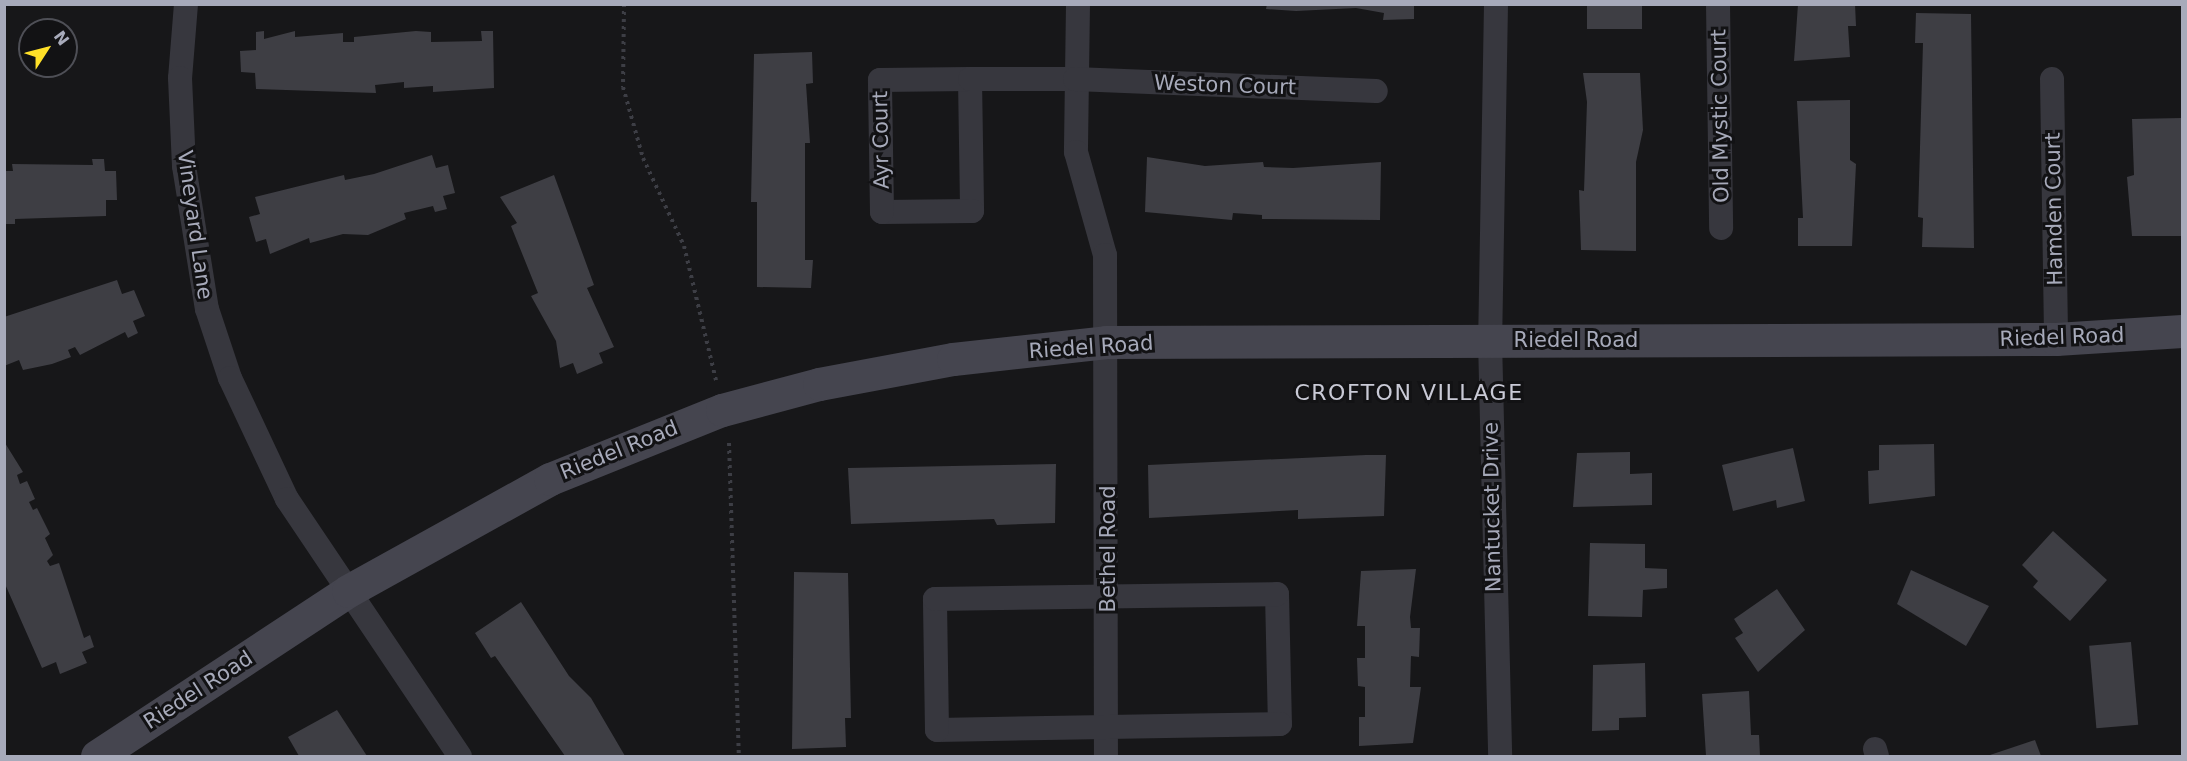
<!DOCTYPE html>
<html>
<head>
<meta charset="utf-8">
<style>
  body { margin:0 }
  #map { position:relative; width:2187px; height:761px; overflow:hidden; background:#171719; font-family:"DejaVu Sans",sans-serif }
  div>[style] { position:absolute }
  .building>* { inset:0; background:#3e3e44; transform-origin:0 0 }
  .path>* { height:4px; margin-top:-2px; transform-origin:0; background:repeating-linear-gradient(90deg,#3d3e45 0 3px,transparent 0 7.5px) }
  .street>* { height:24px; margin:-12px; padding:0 12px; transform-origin:12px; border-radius:12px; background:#37373e }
  .secondary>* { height:33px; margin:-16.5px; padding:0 16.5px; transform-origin:16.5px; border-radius:16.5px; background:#45454f }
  span { translate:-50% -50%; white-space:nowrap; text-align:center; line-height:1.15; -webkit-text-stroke:6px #121214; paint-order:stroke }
  .street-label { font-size:21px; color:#a7aaba }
  .neighbourhood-label { font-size:22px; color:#c9cad6; letter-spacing:1.5px }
  .frame { position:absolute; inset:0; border:6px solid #a7aaba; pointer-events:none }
  .north { position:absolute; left:18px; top:18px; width:60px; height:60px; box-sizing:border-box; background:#121214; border:2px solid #4e4f56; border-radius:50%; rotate:54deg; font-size:16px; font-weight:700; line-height:24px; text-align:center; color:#a7aaba }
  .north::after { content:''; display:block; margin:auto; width:21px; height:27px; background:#ffe028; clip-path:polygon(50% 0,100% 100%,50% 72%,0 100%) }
</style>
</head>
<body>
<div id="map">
  <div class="building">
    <div style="clip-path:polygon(1267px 4px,1414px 4px,1414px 19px,1383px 20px,1384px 13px,1356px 8px,1296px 11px,1266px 9px)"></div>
    <div style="left:1587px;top:4px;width:55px;height:25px"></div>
    <div style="clip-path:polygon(1798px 4px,1855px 4px,1856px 26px,1848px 26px,1850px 57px,1794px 61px)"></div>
    <div style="clip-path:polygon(1916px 13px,1971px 14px,1974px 248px,1922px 247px,1923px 218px,1918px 217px,1923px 43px,1915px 43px)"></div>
    <div style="clip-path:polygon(264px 31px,264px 39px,295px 31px,295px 37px,343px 33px,343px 42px,354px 42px,354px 37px,416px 31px,431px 32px,431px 42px,482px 41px,481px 31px,493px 31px,494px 88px,433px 92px,433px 86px,404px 88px,404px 82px,375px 85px,376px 93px,256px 89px,255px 73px,241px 72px,240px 51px,256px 50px,256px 32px)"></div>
    <div style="clip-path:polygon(812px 52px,813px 83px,806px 84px,810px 143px,805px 143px,805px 260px,813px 260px,811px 288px,757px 287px,757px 202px,751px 202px,754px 54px)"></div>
    <div style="clip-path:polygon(1583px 73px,1640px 73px,1643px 130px,1636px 162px,1636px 251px,1581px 250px,1579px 190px,1584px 191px,1587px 102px)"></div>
    <div style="clip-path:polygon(1850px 100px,1850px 160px,1856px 164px,1852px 246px,1798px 246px,1798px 218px,1803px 218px,1797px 101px)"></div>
    <div style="clip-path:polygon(2182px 118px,2182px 236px,2132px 236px,2127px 177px,2134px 175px,2132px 119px)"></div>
    <div style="clip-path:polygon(432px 155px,436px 168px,448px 165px,449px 170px,455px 193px,443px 196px,447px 209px,435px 212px,433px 206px,404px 213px,406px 219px,368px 235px,343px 234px,310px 243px,309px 238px,270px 254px,266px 239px,256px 242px,249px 217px,260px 214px,255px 197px,344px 175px,345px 180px,374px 174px)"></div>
    <div style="clip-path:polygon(1147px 157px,1205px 166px,1263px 162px,1264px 167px,1293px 168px,1381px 162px,1380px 220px,1262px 219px,1262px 215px,1233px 213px,1232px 220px,1145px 212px)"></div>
    <div style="clip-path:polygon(92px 159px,104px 159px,105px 171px,116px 171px,117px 200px,106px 200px,106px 216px,15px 219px,15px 224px,4px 224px,4px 171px,13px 171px,12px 164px,93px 165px)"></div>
    <div style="clip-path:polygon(554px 175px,594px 285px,587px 288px,614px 347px,599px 353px,603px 363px,577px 374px,573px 363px,560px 368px,556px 341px,531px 296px,538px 293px,511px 226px,517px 223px,500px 197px)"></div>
    <div style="clip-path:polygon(117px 280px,122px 294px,134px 290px,145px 316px,133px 321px,138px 333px,128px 338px,125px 332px,80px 355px,75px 347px,68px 350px,71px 357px,52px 364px,23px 370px,19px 360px,4px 366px,4px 317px)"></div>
    <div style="clip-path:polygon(5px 443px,23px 472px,17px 475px,20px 484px,27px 481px,35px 499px,29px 502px,33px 510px,37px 508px,50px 534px,45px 538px,53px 555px,47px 561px,50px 566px,59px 563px,84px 638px,90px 635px,94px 647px,82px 652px,87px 663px,60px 674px,56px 662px,42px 668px,5px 584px)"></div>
    <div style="clip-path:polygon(1934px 444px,1935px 496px,1869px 504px,1868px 471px,1879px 470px,1879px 445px)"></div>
    <div style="clip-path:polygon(1793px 448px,1805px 501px,1777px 508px,1776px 500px,1733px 511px,1722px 465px)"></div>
    <div style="clip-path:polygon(1630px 452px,1630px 474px,1652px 473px,1652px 505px,1573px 507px,1577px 453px)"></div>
    <div style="clip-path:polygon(1366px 455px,1386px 455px,1384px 516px,1298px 519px,1298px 510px,1149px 518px,1148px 465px)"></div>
    <div style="clip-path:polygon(1056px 464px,1055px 523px,997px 525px,994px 519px,851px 524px,848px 468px)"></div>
    <div style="clip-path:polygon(2053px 531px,2107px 580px,2070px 621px,2033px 587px,2038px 581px,2022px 565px)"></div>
    <div style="clip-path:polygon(1590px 543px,1645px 544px,1645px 568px,1667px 569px,1667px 588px,1643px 590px,1642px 617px,1588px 616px)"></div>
    <div style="clip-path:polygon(1416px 569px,1410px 617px,1411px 628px,1420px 628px,1419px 657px,1411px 656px,1410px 687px,1421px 687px,1413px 743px,1359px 746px,1359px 717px,1365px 717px,1365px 687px,1358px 686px,1357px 658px,1365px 658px,1365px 626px,1357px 626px,1361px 571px)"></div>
    <div style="clip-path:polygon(1911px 570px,1989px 606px,1966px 646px,1897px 604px)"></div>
    <div style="clip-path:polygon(794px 572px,848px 573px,851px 718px,845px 718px,846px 747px,792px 749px)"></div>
    <div style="clip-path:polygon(1777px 589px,1805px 630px,1758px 672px,1735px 638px,1743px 633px,1734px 619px)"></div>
    <div style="clip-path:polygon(521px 602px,569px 676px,591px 698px,625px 756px,565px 756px,495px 656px,491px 658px,475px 633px)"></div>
    <div style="left:2131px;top:642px;width:83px;height:42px;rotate:85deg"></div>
    <div style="clip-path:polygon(1645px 663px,1646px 717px,1619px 718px,1619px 730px,1592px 731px,1593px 665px)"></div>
    <div style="clip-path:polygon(1749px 691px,1751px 735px,1759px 735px,1760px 756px,1706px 756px,1702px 694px)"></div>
    <div style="clip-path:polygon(337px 710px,367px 756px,299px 756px,288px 737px)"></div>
    <div style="clip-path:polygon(2035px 740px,2041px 756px,1987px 756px)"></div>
  </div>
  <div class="path">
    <div style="left:624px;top:4px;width:83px;rotate:90.7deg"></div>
    <div style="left:623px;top:87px;width:74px;rotate:74.3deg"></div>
    <div style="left:643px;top:158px;width:97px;rotate:65deg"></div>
    <div style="left:684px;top:246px;width:138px;rotate:76.6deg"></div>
    <div style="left:729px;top:443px;width:313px;rotate:88.2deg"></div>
  </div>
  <div class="street">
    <div style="left:186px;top:4px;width:74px;rotate:94.6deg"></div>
    <div style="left:180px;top:78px;width:88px;rotate:87.4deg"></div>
    <div style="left:184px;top:166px;width:145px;rotate:80.9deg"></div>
    <div style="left:207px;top:309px;width:73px;rotate:71.6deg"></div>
    <div style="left:230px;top:378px;width:134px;rotate:64.8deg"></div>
    <div style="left:287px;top:499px;width:310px;rotate:56.1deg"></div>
    <div style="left:1078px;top:4px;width:148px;rotate:90.8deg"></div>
    <div style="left:1076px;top:152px;width:107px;rotate:74.3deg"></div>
    <div style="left:1105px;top:255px;width:501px;rotate:89.89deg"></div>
    <div style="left:1496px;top:4px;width:336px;rotate:91deg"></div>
    <div style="left:1490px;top:340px;width:416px;rotate:88.6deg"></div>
    <div style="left:1718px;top:4px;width:224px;rotate:89.2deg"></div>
    <div style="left:970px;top:79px;width:132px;rotate:89.1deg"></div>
    <div style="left:972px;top:211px;width:90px;rotate:179.4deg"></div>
    <div style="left:882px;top:212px;width:132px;rotate:-90.9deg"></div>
    <div style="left:880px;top:80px;width:90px;rotate:-0.6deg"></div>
    <div style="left:970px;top:79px;width:105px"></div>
    <div style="left:1075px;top:79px;width:301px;rotate:2.3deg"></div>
    <div style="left:2052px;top:79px;width:260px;rotate:89.1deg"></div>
    <div style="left:1277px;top:594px;width:130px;rotate:88.7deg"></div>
    <div style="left:1280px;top:724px;width:343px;rotate:179deg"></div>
    <div style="left:937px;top:730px;width:131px;rotate:-90.9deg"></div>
    <div style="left:935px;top:599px;width:342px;rotate:-0.8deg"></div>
    <div style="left:1875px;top:749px;width:7px;rotate:74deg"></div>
  </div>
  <div class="secondary">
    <div style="left:97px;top:756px;width:300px;rotate:-33.3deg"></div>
    <div style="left:348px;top:591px;width:231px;rotate:-29deg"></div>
    <div style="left:550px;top:479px;width:185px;rotate:-21.9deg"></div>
    <div style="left:722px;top:410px;width:100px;rotate:-15deg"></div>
    <div style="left:819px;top:384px;width:136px;rotate:-10.6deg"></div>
    <div style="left:953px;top:359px;width:154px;rotate:-6.3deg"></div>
    <div style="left:1106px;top:342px;width:950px;rotate:-0.18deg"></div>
    <div style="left:2056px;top:339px;width:126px;rotate:-3.6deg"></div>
  </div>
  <div class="street-label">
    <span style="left:1225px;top:85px;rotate:2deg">Weston Court</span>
    <span style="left:1720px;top:116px;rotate:-91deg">Old Mystic Court</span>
    <span style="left:881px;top:140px;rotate:-91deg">Ayr Court</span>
    <span style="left:2054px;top:209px;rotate:-91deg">Hamden Court</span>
    <span style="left:195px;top:225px;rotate:82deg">Vineyard Lane</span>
    <span style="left:2062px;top:337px;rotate:-2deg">Riedel Road</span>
    <span style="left:1576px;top:340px">Riedel Road</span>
    <span style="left:1091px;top:347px;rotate:-4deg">Riedel Road</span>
    <span style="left:619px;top:450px;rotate:-22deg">Riedel Road</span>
    <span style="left:1492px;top:507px;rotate:-91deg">Nantucket Drive</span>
    <span style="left:1108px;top:549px;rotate:-90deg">Bethel Road</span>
    <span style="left:198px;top:690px;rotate:-33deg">Riedel Road</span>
  </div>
  <div class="neighbourhood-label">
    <span style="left:1409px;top:393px">CROFTON VILLAGE</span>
  </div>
  <div class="frame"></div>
  <div class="north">N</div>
</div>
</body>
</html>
